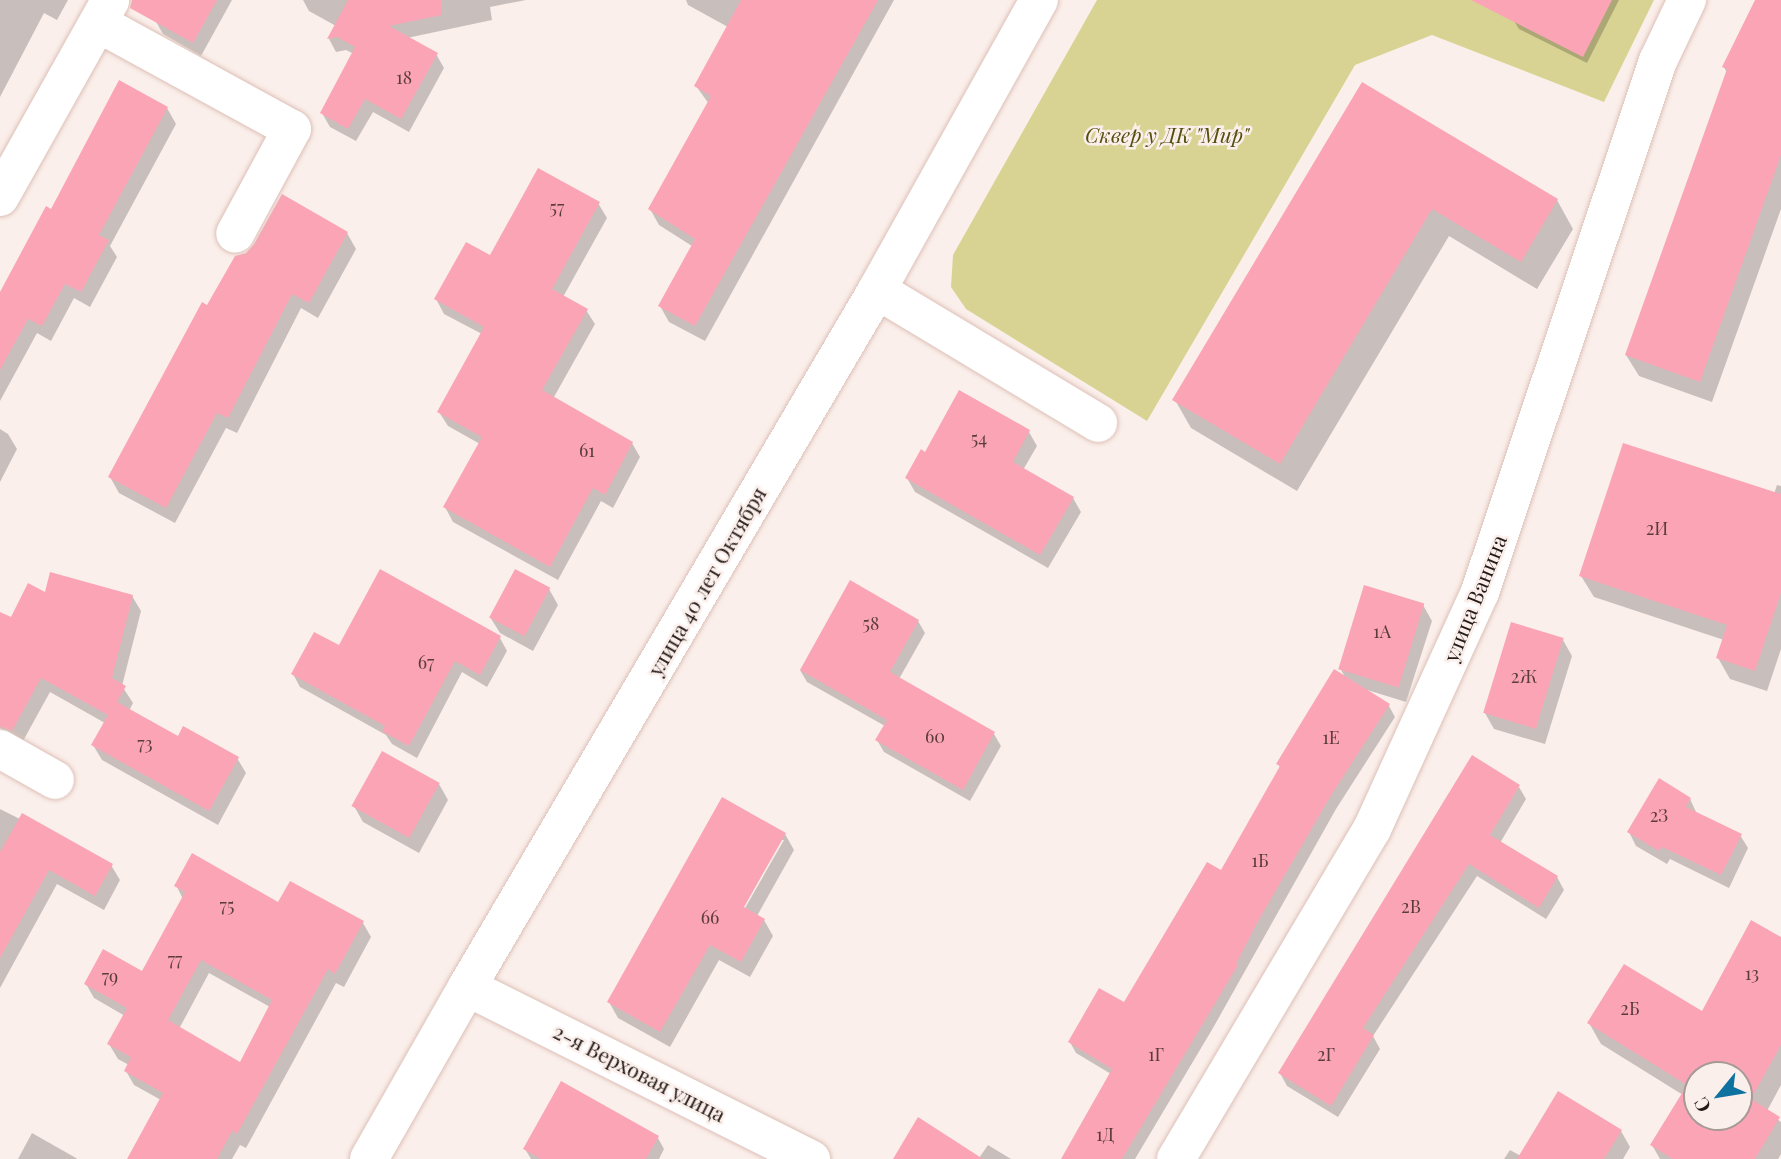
<!DOCTYPE html>
<html>
<head>
<meta charset="utf-8">
<style>
  body { margin:0 }
  #map { position:relative; width:1781px; height:1159px; overflow:hidden; background:#fbefeb; font-family:"Playfair Display",serif }
  div>[style] { position:absolute }
  .green>* { inset:0; background:#d8d393 }
  .shadow>* { inset:0; background:#0003 }
  .building>* { inset:0; background:#faa4b5; transform-origin:0 0 }
  .roads { filter:drop-shadow(0 0 2px #ddc0b7) drop-shadow(0 0 2px #ddc0b7) }
  .minor>* { height:38px; margin:-19px; padding:0 19px; transform-origin:19px; border-radius:19px; background:#fff }
  .major>* { height:38px; margin:-19px; padding:0 19px; transform-origin:19px; border-radius:19px; background:#fff }
  span { translate:-50% -50%; white-space:nowrap; text-align:center; line-height:1.15; -webkit-text-stroke:5px #fbefeb; paint-order:stroke }
  .number-label { font-size:18px; color:#5a3c3e }
  .number-label span { -webkit-text-stroke-width:0 }
  .park-label { font-size:21px; color:#544f0f; font-style:italic }
  .street-label { font-size:21px; color:#241a17 }
  .north { position:absolute; left:1683px; top:1061px; width:70px; height:70px; box-sizing:border-box; background:#fbefeb; border:2px solid #a59a96; border-radius:50%; rotate:240deg; font-size:19px; font-weight:700; line-height:28px; text-align:center; color:#241a17 }
  .north::after { content:''; display:block; margin:auto; width:24px; height:32px; background:#0d729f; clip-path:polygon(50% 0,100% 100%,50% 72%,0 100%) }
</style>
</head>
<body>
<div id="map">
  <div class="green">
    <div style="clip-path:polygon(1097px 0,1654px 0,1604px 102px,1432px 35px,1355px 65px,1147px 421px,966px 309px,951px 287px,953px 255px)"></div>
  </div>
  <div class="shadow">
    <div style="clip-path:polygon(0 0,68px 0,57px 20px,44px 13px,0 97px)"></div>
    <div style="clip-path:polygon(166px 0,232px 0,201px 56px,163px 34px,155px 20px)"></div>
    <div style="clip-path:polygon(303px 0,526px 0,490px 7px,492px 20px,407px 38px,436px 54px,444px 68px,409px 132px,373px 112px,356px 141px,330px 127px,322px 113px,354px 54px,346px 50px,336px 52px,329px 39px,336px 26px,309px 11px)"></div>
    <div style="clip-path:polygon(686px 0,894px 0,705px 341px,669px 322px,660px 306px,692px 246px,659px 225px,650px 209px,709px 104px,696px 86px,728px 27px,688px 5px)"></div>
    <div style="clip-path:polygon(1525px 0,1619px 0,1587px 63px,1519px 29px,1514px 21px)"></div>
    <div style="clip-path:polygon(1756px 0,1781px 0,1781px 209px,1712px 402px,1639px 376px,1626px 355px,1727px 73px,1724px 67px)"></div>
    <div style="clip-path:polygon(1363px 84px,1557px 200px,1573px 229px,1537px 289px,1449px 236px,1297px 491px,1191px 428px,1175px 400px)"></div>
    <div style="clip-path:polygon(167px 108px,176px 124px,110px 246px,117px 257px,90px 307px,74px 298px,51px 341px,37px 333px,0 401px,0 300px,51px 211px)"></div>
    <div style="clip-path:polygon(598px 203px,607px 218px,563px 297px,586px 310px,595px 324px,554px 397px,632px 443px,640px 457px,613px 508px,601px 501px,558px 580px,453px 522px,445px 507px,480px 444px,448px 426px,439px 412px,482px 334px,444px 314px,436px 299px,491px 258px)"></div>
    <div style="clip-path:polygon(347px 233px,356px 249px,318px 318px,301px 308px,237px 433px,226px 428px,175px 523px,119px 493px,110px 477px,208px 307px)"></div>
    <div style="clip-path:polygon(0 429px,8px 434px,17px 449px,0 482px)"></div>
    <div style="clip-path:polygon(1029px 432px,1037px 446px,1023px 470px,1073px 498px,1081px 512px,1048px 568px,915px 492px,907px 478px,925px 454px)"></div>
    <div style="clip-path:polygon(1777px 485px,1781px 486px,1781px 649px,1767px 691px,1730px 679px,1718px 658px,1724px 640px,1594px 597px,1581px 576px,1774px 494px)"></div>
    <div style="clip-path:polygon(549px 589px,558px 605px,533px 651px,500px 633px,490px 617px)"></div>
    <div style="clip-path:polygon(46px 595px,132px 596px,141px 611px,122px 686px,133px 703px,129px 711px,179px 739px,237px 758px,246px 773px,218px 825px,102px 760px,93px 745px,105px 723px,50px 692px,23px 741px,0 728px,0 614px,11px 619px)"></div>
    <div style="clip-path:polygon(1423px 605px,1432px 621px,1406px 702px,1364px 689px,1389px 706px,1395px 717px,1336px 809px,1213px 1028px,1135px 1159px,1063px 1159px,1111px 1074px,1076px 1053px,1070px 1042px,1125px 1005px,1221px 872px,1281px 769px,1278px 764px,1346px 679px,1340px 668px)"></div>
    <div style="clip-path:polygon(918px 621px,925px 633px,899px 679px,994px 734px,1001px 746px,970px 801px,884px 752px,877px 740px,885px 726px,807px 682px,800px 670px)"></div>
    <div style="clip-path:polygon(500px 638px,507px 651px,487px 687px,462px 672px,417px 758px,392px 744px,386px 735px,300px 687px,293px 674px,339px 648px)"></div>
    <div style="clip-path:polygon(1563px 640px,1572px 656px,1545px 744px,1494px 729px,1485px 713px)"></div>
    <div style="clip-path:polygon(439px 784px,448px 800px,419px 853px,363px 822px,354px 806px)"></div>
    <div style="clip-path:polygon(1519px 787px,1526px 799px,1500px 843px,1557px 877px,1564px 890px,1546px 919px,1477px 876px,1373px 1036px,1380px 1049px,1338px 1117px,1287px 1086px,1280px 1073px)"></div>
    <div style="clip-path:polygon(1690px 799px,1697px 814px,1740px 835px,1748px 848px,1729px 888px,1670px 859px,1667px 864px,1636px 846px,1629px 832px)"></div>
    <div style="clip-path:polygon(0 809px,111px 865px,120px 880px,104px 910px,57px 884px,0 988px)"></div>
    <div style="clip-path:polygon(evenodd,785px 834px,794px 850px,757px 916px,764px 920px,773px 936px,750px 977px,719px 960px,670px 1047px,618px 1018px,609px 1002px,785px 834px,780px 840px,784px 840px,741px 915px,738px 914px,780px 840px)"></div>
    <div style="clip-path:polygon(evenodd,176px 885px,363px 923px,371px 937px,344px 987px,336px 983px,246px 1148px,240px 1145px,232px 1159px,129px 1159px,161px 1100px,134px 1085px,126px 1071px,129px 1065px,118px 1059px,109px 1044px,125px 1016px,94px 998px,86px 984px,142px 974px,183px 899px,176px 885px,209px 973px,270px 1007px,240px 1064px,179px 1029px,209px 973px)"></div>
    <div style="clip-path:polygon(evenodd,1781px 939px,1781px 1085px,1767px 1111px,1781px 1122px,1781px 1154px,1778px 1159px,1660px 1159px,1652px 1145px,1683px 1095px,1601px 1044px,1589px 1023px,1702px 1014px,1781px 939px,1697px 1075px,1739px 1075px,1739px 1117px,1697px 1117px,1697px 1075px)"></div>
    <div style="clip-path:polygon(1621px 1131px,1630px 1147px,1623px 1159px,1504px 1159px,1510px 1150px,1521px 1156px)"></div>
    <div style="clip-path:polygon(32px 1133px,76px 1158px,77px 1159px,18px 1159px)"></div>
    <div style="clip-path:polygon(658px 1138px,664px 1149px,659px 1159px,531px 1159px,525px 1149px)"></div>
    <div style="clip-path:polygon(988px 1145px,1011px 1159px,901px 1159px,979px 1158px)"></div>
  </div>
  <div class="building">
    <div style="clip-path:polygon(132px 0,217px 0,193px 43px,130px 8px)"></div>
    <div style="clip-path:polygon(348px 0,441px 0,442px 15px,389px 26px,438px 53px,401px 119px,365px 99px,348px 129px,320px 113px,355px 47px,337px 37px,327px 39px)"></div>
    <div style="clip-path:polygon(741px 0,878px 0,695px 326px,658px 306px,695px 239px,648px 209px,711px 96px,694px 86px)"></div>
    <div style="clip-path:polygon(1471px 0,1612px 0,1583px 57px)"></div>
    <div style="clip-path:polygon(1755px 0,1781px 0,1781px 155px,1700px 382px,1625px 355px,1727px 69px,1722px 67px)"></div>
    <div style="clip-path:polygon(119px 80px,168px 107px,99px 235px,109px 240px,81px 292px,65px 284px,42px 326px,28px 319px,0 370px,0 292px,46px 206px,51px 209px)"></div>
    <div style="clip-path:polygon(1362px 82px,1558px 199px,1521px 262px,1432px 209px,1280px 464px,1172px 400px)"></div>
    <div style="clip-path:polygon(538px 168px,600px 202px,552px 289px,588px 309px,542px 390px,633px 442px,605px 495px,593px 488px,550px 567px,443px 507px,482px 437px,437px 412px,484px 327px,434px 299px,466px 242px,490px 255px)"></div>
    <div style="clip-path:polygon(282px 194px,348px 232px,309px 303px,292px 294px,228px 418px,217px 413px,166px 508px,108px 477px,202px 302px,207px 305px,235px 256px,246px 253px,254px 244px)"></div>
    <div style="clip-path:polygon(959px 390px,1030px 430px,1013px 462px,1074px 497px,1040px 555px,905px 478px,921px 449px,925px 452px)"></div>
    <div style="clip-path:polygon(1623px 443px,1781px 494px,1781px 593px,1755px 671px,1716px 658px,1727px 625px,1579px 576px)"></div>
    <div style="clip-path:polygon(380px 569px,501px 636px,480px 675px,455px 661px,409px 746px,382px 731px,385px 726px,291px 674px,314px 632px,339px 645px)"></div>
    <div style="left:515px;top:569px;width:40px;height:55px;rotate:28deg"></div>
    <div style="clip-path:polygon(50px 572px,133px 595px,112px 678px,126px 686px,117px 702px,178px 736px,183px 726px,239px 757px,209px 811px,91px 745px,108px 715px,41px 678px,12px 731px,0 727px,0 612px,11px 617px,28px 583px,45px 592px)"></div>
    <div style="clip-path:polygon(850px 580px,919px 620px,890px 672px,995px 732px,963px 790px,875px 740px,887px 720px,800px 670px)"></div>
    <div style="left:1364px;top:585px;width:63px;height:88px;rotate:17deg"></div>
    <div style="left:1511px;top:622px;width:55px;height:95px;rotate:17deg"></div>
    <div style="clip-path:polygon(1334px 669px,1390px 704px,1330px 797px,1257px 923px,1236px 964px,1238px 965px,1122px 1159px,1061px 1159px,1112px 1069px,1068px 1042px,1099px 988px,1124px 1002px,1207px 862px,1221px 870px,1280px 766px,1276px 764px)"></div>
    <div style="left:382px;top:751px;width:66px;height:63px;rotate:29deg"></div>
    <div style="clip-path:polygon(1472px 755px,1520px 785px,1490px 835px,1558px 876px,1539px 908px,1469px 864px,1363px 1028px,1374px 1035px,1331px 1106px,1278px 1073px)"></div>
    <div style="clip-path:polygon(1659px 778px,1691px 798px,1686px 807px,1742px 834px,1721px 875px,1662px 847px,1659px 851px,1627px 832px)"></div>
    <div style="clip-path:polygon(722px 797px,786px 833px,744px 907px,765px 919px,741px 962px,710px 945px,660px 1032px,607px 1002px)"></div>
    <div style="clip-path:polygon(22px 813px,113px 864px,95px 896px,49px 870px,0 958px,0 852px)"></div>
    <div style="clip-path:polygon(evenodd,192px 853px,278px 902px,290px 881px,364px 921px,335px 974px,328px 969px,237px 1134px,232px 1131px,217px 1159px,127px 1159px,163px 1093px,124px 1071px,131px 1057px,107px 1044px,127px 1008px,84px 984px,103px 949px,142px 971px,185px 892px,174px 886px,192px 853px,201px 960px,272px 1000px,240px 1062px,168px 1020px,201px 960px)"></div>
    <div style="clip-path:polygon(evenodd,1751px 920px,1781px 937px,1781px 1045px,1751px 1099px,1780px 1117px,1755px 1159px,1673px 1159px,1650px 1145px,1687px 1085px,1587px 1023px,1624px 964px,1702px 1011px,1751px 920px,1697px 1075px,1739px 1075px,1739px 1117px,1697px 1117px,1697px 1075px)"></div>
    <div style="clip-path:polygon(561px 1081px,659px 1136px,646px 1159px,541px 1159px,523px 1149px)"></div>
    <div style="clip-path:polygon(1558px 1091px,1622px 1130px,1604px 1159px,1517px 1159px)"></div>
    <div style="clip-path:polygon(918px 1117px,983px 1159px,893px 1159px)"></div>
  </div>
  <div class="roads">
    <div class="minor">
      <div style="left:98px;top:23px;width:221px;rotate:28.7deg"></div>
      <div style="left:292px;top:129px;width:119px;rotate:118.5deg"></div>
      <div style="left:0;top:197px;width:225px;rotate:-60.7deg"></div>
      <div style="left:877px;top:290px;width:258px;rotate:31deg"></div>
      <div style="left:0;top:749px;width:63px;rotate:29.4deg"></div>
      <div style="left:467px;top:987px;width:385px;rotate:26.6deg"></div>
      <div style="left:1176px;top:1159px;width:384px;rotate:-59.3deg"></div>
      <div style="left:1372px;top:829px;width:260px;rotate:-65.5deg"></div>
      <div style="left:1480px;top:592px;width:560px;rotate:-71.47deg"></div>
      <div style="left:1658px;top:61px;width:68px;rotate:-64.6deg"></div>
    </div>
    <div class="major">
      <div style="left:369px;top:1159px;width:198px;rotate:-60.3deg"></div>
      <div style="left:467px;top:987px;width:809px;rotate:-59.53deg"></div>
      <div style="left:877px;top:290px;width:332px;rotate:-60.8deg"></div>
    </div>
  </div>
  <div class="number-label">
    <span style="left:404px;top:77px">18</span>
    <span style="left:557px;top:207px">57</span>
    <span style="left:979px;top:438px">54</span>
    <span style="left:587px;top:450px">61</span>
    <span style="left:1657px;top:528px">2И</span>
    <span style="left:871px;top:623px">58</span>
    <span style="left:1382px;top:631px">1А</span>
    <span style="left:426px;top:662px">67</span>
    <span style="left:1524px;top:676px">2Ж</span>
    <span style="left:935px;top:736px">60</span>
    <span style="left:1331px;top:737px">1Е</span>
    <span style="left:145px;top:743px">73</span>
    <span style="left:1659px;top:815px">2З</span>
    <span style="left:1260px;top:860px">1Б</span>
    <span style="left:227px;top:905px">75</span>
    <span style="left:1411px;top:906px">2В</span>
    <span style="left:710px;top:917px">66</span>
    <span style="left:175px;top:959px">77</span>
    <span style="left:1752px;top:973px">13</span>
    <span style="left:110px;top:976px">79</span>
    <span style="left:1630px;top:1008px">2Б</span>
    <span style="left:1156px;top:1054px">1Г</span>
    <span style="left:1326px;top:1054px">2Г</span>
    <span style="left:1105px;top:1134px">1Д</span>
  </div>
  <div class="park-label">
    <span style="left:1167px;top:134px">Сквер у ДК "Мир"</span>
  </div>
  <div class="street-label">
    <span style="left:706px;top:581px;rotate:-60deg">улица 40 лет Октября</span>
    <span style="left:1474px;top:598px;rotate:-68deg">улица Ванина</span>
    <span style="left:640px;top:1072px;rotate:27deg">2-я Верховая улица</span>
  </div>
  <div class="north">С</div>
</div>
</body>
</html>
